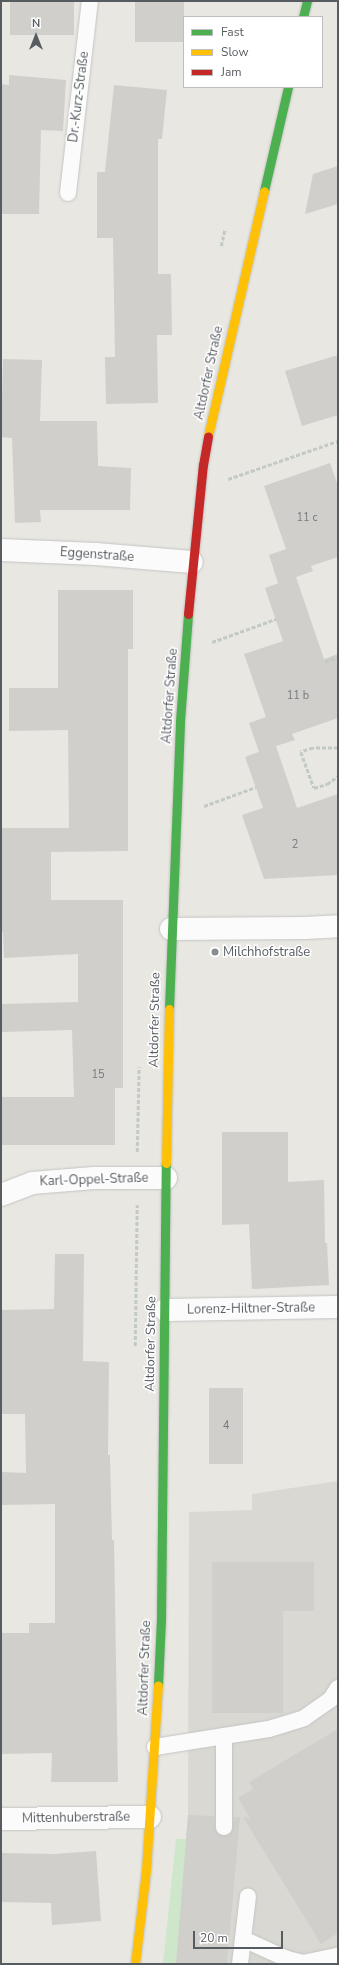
<!DOCTYPE html>
<html>
<head>
<meta charset="utf-8">
<style>
  body { margin:0 }
  #map { position:relative; width:339px; height:1965px; overflow:hidden; background:#e8e7e2; font-family:"Nunito Sans",sans-serif }
  div>[style] { position:absolute }
  .industrial>* { inset:0; background:#d9d8d3 }
  .green>* { inset:0; background:#cee7ca }
  .building>* { inset:0; background:#d0cfcc; transform-origin:0 0 }
  .path>* { height:2.5px; margin-top:-1.25px; transform-origin:0; background:repeating-linear-gradient(90deg,#c3cac6 0 4px,transparent 0 6px) }
  .roads { filter:drop-shadow(0 0 1px #c4c4c3) drop-shadow(0 0 1px #c4c4c3) }
  .lane>* { height:16px; margin:-8px; padding:0 8px; transform-origin:8px; border-radius:8px; background:#fcfbfb }
  .street>* { height:22px; margin:-11px; padding:0 11px; transform-origin:11px; border-radius:11px; background:#fcfbfb }
  .fast>* { height:9px; margin:-4.5px; padding:0 4.5px; transform-origin:4.5px; border-radius:4.5px; background:#4caf50 }
  .slow>* { height:9px; margin:-4.5px; padding:0 4.5px; transform-origin:4.5px; border-radius:4.5px; background:#ffc107 }
  .jam>* { height:9px; margin:-4.5px; padding:0 4.5px; transform-origin:4.5px; border-radius:4.5px; background:#c62828 }
  .dots>* { width:11px; height:11px; translate:-50% -50%; box-sizing:border-box; border:2px solid #fff; border-radius:50% }
  span { translate:-50% -50%; white-space:nowrap; text-align:center; line-height:1.15; -webkit-text-stroke:3px #fff; paint-order:stroke }
  .number-label { font-size:11px; color:#767a7d }
  .number-label span { -webkit-text-stroke-width:0 }
  .street-label { font-size:13px; color:#575c61 }
  .poi-label { font-size:13px; color:#575c61 }
  .left { translate:0 -50%; text-align:left }
  .frame { position:absolute; inset:0; border:2px solid #575c61; pointer-events:none }
  .legend { position:absolute; left:183px; top:16px; width:140px; height:72px; box-sizing:border-box; background:#fff; border:1px solid #bcbec0; margin:0; padding:5px 7px; list-style:none; font-size:12px; color:#575c61 }
  .legend li { display:flex; align-items:center; gap:8px; height:20px }
  .legend b { width:20px; border:1px solid #bcbec0 }
  .north { position:absolute; left:16px; top:16px; width:40px; height:40px; -webkit-text-stroke:3px #fff; paint-order:stroke; rotate:0deg; font-size:11px; font-weight:700; line-height:16px; text-align:center; color:#575c61 }
  .north::after { content:''; display:block; margin:auto; width:14px; height:18px; background:#575c61; clip-path:polygon(50% 0,100% 100%,50% 72%,0 100%) }
  .scale { position:absolute; left:193px; top:1931px; width:90px; height:18px; box-sizing:border-box; border:2px solid #575c61; border-top:0; padding-left:5px; font-size:12px; line-height:14px; white-space:nowrap; color:#575c61; -webkit-text-stroke:3px #fff; paint-order:stroke }
</style>
</head>
<body>
<div id="map">
  <div class="industrial">
    <div style="clip-path:polygon(338px 1481px,338px 1964px,176px 1964px,188px 1815px,189px 1512px,252px 1510px,252px 1494px)"></div>
  </div>
  <div class="green">
    <div style="clip-path:polygon(176px 1839px,187px 1839px,176px 1964px,163px 1964px)"></div>
  </div>
  <div class="building">
    <div style="left:10px;top:1px;width:64px;height:34px"></div>
    <div style="left:135px;top:1px;width:49px;height:41px"></div>
    <div style="clip-path:polygon(9px 75px,66px 80px,63px 131px,41px 130px,39px 214px,1px 214px,1px 84px,9px 85px)"></div>
    <div style="clip-path:polygon(114px 85px,167px 90px,162px 139px,158px 139px,158px 274px,171px 274px,172px 335px,157px 335px,158px 403px,106px 404px,105px 357px,115px 357px,113px 238px,97px 238px,97px 172px,105px 172px)"></div>
    <div style="clip-path:polygon(338px 166px,338px 204px,305px 214px,313px 174px)"></div>
    <div style="clip-path:polygon(338px 355px,338px 415px,302px 426px,285px 371px)"></div>
    <div style="clip-path:polygon(3px 359px,42px 360px,40px 421px,97px 421px,98px 466px,131px 468px,130px 510px,40px 510px,41px 522px,15px 523px,12px 438px,1px 437px)"></div>
    <div style="clip-path:polygon(330px 463px,338px 486px,338px 557px,311px 566px,313px 571px,296px 577px,324px 659px,338px 654px,338px 718px,292px 734px,295px 740px,276px 746px,297px 808px,338px 794px,338px 875px,264px 879px,242px 815px,263px 808px,245px 757px,269px 748px,259px 752px,249px 723px,266px 717px,244px 654px,283px 641px,265px 588px,287px 580px,278px 583px,269px 555px,286px 549px,264px 486px)"></div>
    <div style="clip-path:polygon(58px 590px,133px 590px,133px 649px,128px 649px,128px 851px,51px 852px,51px 900px,123px 900px,123px 1088px,115px 1088px,115px 1145px,1px 1145px,1px 1097px,74px 1097px,72px 1030px,1px 1032px,1px 1004px,78px 1002px,78px 954px,4px 958px,3px 932px,1px 932px,1px 828px,69px 828px,68px 730px,9px 731px,9px 688px,58px 688px)"></div>
    <div style="clip-path:polygon(222px 1132px,288px 1132px,288px 1182px,324px 1180px,325px 1243px,327px 1243px,329px 1285px,252px 1289px,249px 1224px,222px 1225px)"></div>
    <div style="clip-path:polygon(55px 1254px,84px 1254px,83px 1361px,109px 1362px,108px 1455px,110px 1455px,112px 1540px,114px 1540px,118px 1782px,51px 1782px,52px 1753px,1px 1754px,1px 1633px,29px 1633px,29px 1623px,55px 1623px,55px 1504px,1px 1505px,1px 1472px,26px 1473px,25px 1414px,1px 1414px,1px 1310px,54px 1309px)"></div>
    <div style="left:209px;top:1388px;width:34px;height:76px"></div>
    <div style="clip-path:polygon(212px 1562px,314px 1562px,314px 1611px,283px 1611px,283px 1713px,212px 1713px)"></div>
    <div style="clip-path:polygon(338px 1729px,338px 1933px,321px 1944px,243px 1817px,250px 1818px,238px 1798px,253px 1789px,249px 1782px)"></div>
    <div style="clip-path:polygon(188px 1815px,214px 1816px,216px 1831px,224px 1836px,228px 1835px,232px 1831px,234px 1817px,240px 1817px,227px 1964px,176px 1964px)"></div>
    <div style="clip-path:polygon(96px 1851px,101px 1921px,52px 1925px,51px 1903px,1px 1902px,1px 1853px,54px 1854px)"></div>
  </div>
  <div class="path">
    <div style="left:221px;top:246px;width:17px;rotate:-77deg"></div>
    <div style="left:228px;top:479px;width:116px;rotate:-19.1deg"></div>
    <div style="left:212px;top:642px;width:68px;rotate:-19.8deg"></div>
    <div style="left:325px;top:662px;width:14px;rotate:-21deg"></div>
    <div style="left:338px;top:748px;width:25px;rotate:180deg"></div>
    <div style="left:313px;top:748px;width:13px;rotate:162deg"></div>
    <div style="left:301px;top:752px;width:38px;rotate:70deg"></div>
    <div style="left:314px;top:788px;width:14px;rotate:-17deg"></div>
    <div style="left:327px;top:784px;width:14px;rotate:-36deg"></div>
    <div style="left:204px;top:806px;width:55px;rotate:-20.1deg"></div>
    <div style="left:137px;top:1152px;width:85px;rotate:-88.7deg"></div>
    <div style="left:135px;top:1346px;width:141px;rotate:-89.2deg"></div>
  </div>
  <div class="roads">
    <div class="lane">
      <div style="left:68px;top:193px;width:193px;rotate:-83.5deg"></div>
      <div style="left:155px;top:1747px;width:115px;rotate:-9deg"></div>
      <div style="left:269px;top:1729px;width:37px;rotate:-17deg"></div>
      <div style="left:304px;top:1718px;width:33px;rotate:-35deg"></div>
      <div style="left:331px;top:1699px;width:13px;rotate:-58deg"></div>
      <div style="left:224px;top:1827px;width:91px;rotate:-90deg"></div>
      <div style="left:243px;top:1939px;width:48px;rotate:24.4deg"></div>
      <div style="left:287px;top:1959px;width:16px;rotate:14deg"></div>
      <div style="left:303px;top:1963px;width:35px;rotate:-12deg"></div>
      <div style="left:240px;top:1964px;width:68px;rotate:-83.3deg"></div>
    </div>
    <div class="street">
      <div style="left:1px;top:550px;width:95px;rotate:2.4deg"></div>
      <div style="left:96px;top:554px;width:96px;rotate:4.8deg"></div>
      <div style="left:171px;top:929px;width:134px;rotate:-0.4deg"></div>
      <div style="left:305px;top:928px;width:33px;rotate:-3deg"></div>
      <div style="left:1px;top:1195px;width:33px;rotate:-21deg"></div>
      <div style="left:32px;top:1183px;width:62px;rotate:-4.6deg"></div>
      <div style="left:94px;top:1178px;width:72px"></div>
      <div style="left:165px;top:1310px;width:173px;rotate:-1deg"></div>
      <div style="left:1px;top:1819px;width:149px;rotate:-0.8deg"></div>
    </div>
    <div class="fast">
      <div style="left:303px;top:17px;width:16px;rotate:-76deg"></div>
      <div style="left:264px;top:191px;width:107px;rotate:-77deg"></div>
      <div style="left:169px;top:1009px;width:288px;rotate:-87.8deg"></div>
      <div style="left:180px;top:721px;width:107px;rotate:-85.7deg"></div>
      <div style="left:158px;top:1685px;width:66px;rotate:-87.4deg"></div>
      <div style="left:161px;top:1619px;width:456px;rotate:-89.4deg"></div>
    </div>
    <div class="slow">
      <div style="left:208px;top:436px;width:251px;rotate:-77.1deg"></div>
      <div style="left:166px;top:1163px;width:154px;rotate:-88.9deg"></div>
      <div style="left:135px;top:1964px;width:95px;rotate:-83.3deg"></div>
      <div style="left:146px;top:1870px;width:185px;rotate:-86.3deg"></div>
    </div>
    <div class="jam">
      <div style="left:188px;top:614px;width:150px;rotate:-84.3deg"></div>
      <div style="left:203px;top:465px;width:29px;rotate:-80deg"></div>
    </div>
  </div>
  <div class="dots">
    <div style="left:215px;top:952px;background:#8a8d8e"></div>
  </div>
  <div class="number-label">
    <span style="left:307px;top:518px">11 c</span>
    <span style="left:298px;top:696px">11 b</span>
    <span style="left:295px;top:845px">2</span>
    <span style="left:98px;top:1075px">15</span>
    <span style="left:226px;top:1426px">4</span>
  </div>
  <div class="street-label">
    <span style="left:79px;top:97px;rotate:-83deg">Dr.-Kurz-Straße</span>
    <span style="left:209px;top:373px;rotate:-78deg">Altdorfer Straße</span>
    <span style="left:97px;top:555px;rotate:4deg">Eggenstraße</span>
    <span style="left:170px;top:696px;rotate:-86deg">Altdorfer Straße</span>
    <span style="left:155px;top:1020px;rotate:-89deg">Altdorfer Straße</span>
    <span style="left:94px;top:1180px;rotate:-2deg">Karl-Oppel-Straße</span>
    <span style="left:251px;top:1309px;rotate:-1deg">Lorenz-Hiltner-Straße</span>
    <span style="left:151px;top:1344px;rotate:-89deg">Altdorfer Straße</span>
    <span style="left:145px;top:1668px;rotate:-88deg">Altdorfer Straße</span>
    <span style="left:76px;top:1818px;rotate:-1deg">Mittenhuberstraße</span>
  </div>
  <div class="poi-label">
    <span class="left" style="left:223px;top:952px">Milchhofstraße</span>
  </div>
  <div class="frame"></div>
  <ul class="legend">
  <li><b style="height:5px;background:#4caf50"></b>Fast</li>
  <li><b style="height:5px;background:#ffc107"></b>Slow</li>
  <li><b style="height:5px;background:#c62828"></b>Jam</li>
  </ul>
  <div class="north">N</div>
  <div class="scale">20 m</div>
</div>
</body>
</html>
